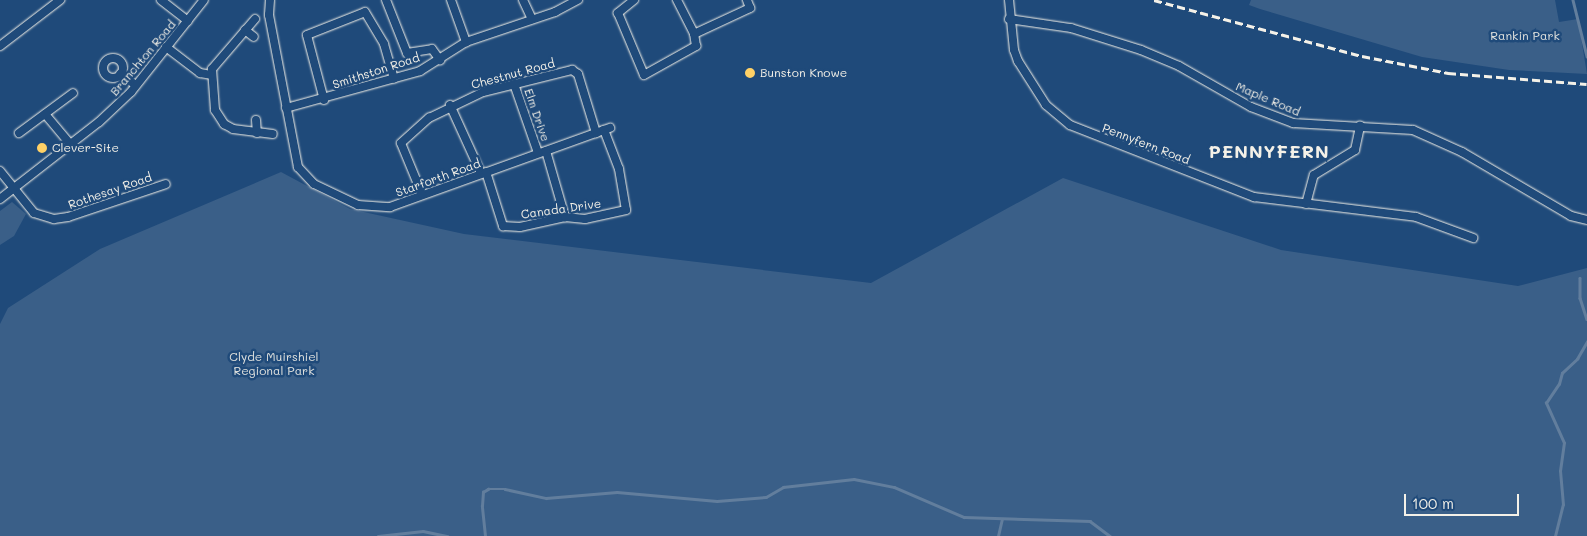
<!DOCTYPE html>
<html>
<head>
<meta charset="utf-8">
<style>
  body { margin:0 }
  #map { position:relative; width:1587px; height:536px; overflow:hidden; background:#1f4a7a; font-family:Mali,sans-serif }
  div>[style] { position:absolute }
  .green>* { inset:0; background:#3a5f88 }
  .stream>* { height:2.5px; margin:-1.25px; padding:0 1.25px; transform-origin:1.25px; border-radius:1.25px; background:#627e9d }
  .roads { filter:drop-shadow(0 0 1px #f4f1e8) drop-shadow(0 0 1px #f4f1e8) }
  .minor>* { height:8px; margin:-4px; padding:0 4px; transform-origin:4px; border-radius:4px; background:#1f4a7a }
  .minor>.ring { margin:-4px; padding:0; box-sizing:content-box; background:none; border:8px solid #1f4a7a; border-radius:50% }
  .rail>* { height:2.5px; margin-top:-1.25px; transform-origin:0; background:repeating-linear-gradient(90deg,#f4f1e8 0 8px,transparent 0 12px) }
  .dots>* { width:14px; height:14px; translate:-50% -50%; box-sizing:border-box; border:2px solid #1f4a7a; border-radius:50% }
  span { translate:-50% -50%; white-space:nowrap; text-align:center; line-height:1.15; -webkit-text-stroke:5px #1f4a7a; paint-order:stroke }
  .park-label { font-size:12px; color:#e1e2de }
  .street-label { font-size:12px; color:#f4f1e8 }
  .poi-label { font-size:12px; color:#f4f1e8 }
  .left { translate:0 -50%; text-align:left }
  .district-label { font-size:18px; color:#f4f1e8; font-weight:700; letter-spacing:1px }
  .scale { position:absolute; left:1404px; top:494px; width:115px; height:22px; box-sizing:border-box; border:2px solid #f4f1e8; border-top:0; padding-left:6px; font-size:15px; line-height:18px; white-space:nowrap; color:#f4f1e8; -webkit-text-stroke:4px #1f4a7a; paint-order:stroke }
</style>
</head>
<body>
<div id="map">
  <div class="green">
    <div style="clip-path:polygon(1251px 0,1555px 0,1559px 22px,1578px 19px,1587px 74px,1509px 70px,1422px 57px,1260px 9px,1249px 5px)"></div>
    <div style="clip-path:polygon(281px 172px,350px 209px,464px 234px,871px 283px,1063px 178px,1281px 250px,1518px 286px,1587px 268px,1587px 536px,0 536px,0 324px,8px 308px,100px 249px)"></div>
    <div style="clip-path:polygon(12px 202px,26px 214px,14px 236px,0 245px,0 211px)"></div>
  </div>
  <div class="stream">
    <div style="left:1573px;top:0;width:58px;rotate:76deg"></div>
    <div style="left:1580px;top:278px;width:20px;rotate:90deg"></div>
    <div style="left:1580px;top:298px;width:22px;rotate:72deg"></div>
    <div style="left:378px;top:536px;width:45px;rotate:-6.3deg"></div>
    <div style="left:423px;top:531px;width:25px;rotate:12deg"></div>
    <div style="left:485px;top:536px;width:30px;rotate:-96deg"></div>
    <div style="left:482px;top:506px;width:14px;rotate:-86deg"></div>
    <div style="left:483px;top:492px;width:6px;rotate:-31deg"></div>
    <div style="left:488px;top:489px;width:17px"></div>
    <div style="left:505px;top:489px;width:42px;rotate:12.4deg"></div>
    <div style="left:546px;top:498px;width:71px;rotate:-4.8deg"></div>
    <div style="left:617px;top:492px;width:100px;rotate:5.1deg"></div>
    <div style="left:717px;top:501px;width:49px;rotate:-4.7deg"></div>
    <div style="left:766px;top:497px;width:20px;rotate:-30deg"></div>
    <div style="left:783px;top:487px;width:71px;rotate:-6.4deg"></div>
    <div style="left:854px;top:479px;width:41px;rotate:11.3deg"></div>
    <div style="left:894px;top:487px;width:76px;rotate:23.2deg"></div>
    <div style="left:964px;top:517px;width:126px;rotate:1.8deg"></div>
    <div style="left:1090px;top:521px;width:25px;rotate:37deg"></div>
    <div style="left:998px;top:536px;width:17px;rotate:-77deg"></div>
    <div style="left:1555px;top:536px;width:32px;rotate:-76deg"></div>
    <div style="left:1563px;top:505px;width:34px;rotate:-95deg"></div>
    <div style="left:1560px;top:471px;width:28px;rotate:-82deg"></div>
    <div style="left:1564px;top:443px;width:44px;rotate:-114.2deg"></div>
    <div style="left:1546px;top:403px;width:23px;rotate:-56deg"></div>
    <div style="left:1559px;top:384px;width:11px;rotate:-75deg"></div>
    <div style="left:1562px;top:373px;width:21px;rotate:-43deg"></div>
    <div style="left:1577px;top:359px;width:20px;rotate:-60deg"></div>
  </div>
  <div class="roads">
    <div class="minor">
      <div style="left:161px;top:0;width:34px;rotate:38deg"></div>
      <div style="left:270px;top:0;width:15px;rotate:94deg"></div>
      <div style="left:269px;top:15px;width:155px;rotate:79.2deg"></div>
      <div style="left:298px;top:167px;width:23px;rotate:47deg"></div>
      <div style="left:314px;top:184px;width:49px;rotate:25.5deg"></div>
      <div style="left:358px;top:205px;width:32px;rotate:4deg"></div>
      <div style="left:390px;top:207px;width:234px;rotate:-19.8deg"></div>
      <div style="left:386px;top:0;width:57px;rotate:68.4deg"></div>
      <div style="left:407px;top:53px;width:25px;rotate:-9deg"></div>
      <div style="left:432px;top:49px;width:14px;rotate:54deg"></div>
      <div style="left:451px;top:0;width:45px;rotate:70.3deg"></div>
      <div style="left:523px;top:0;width:21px;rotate:65deg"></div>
      <div style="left:634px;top:0;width:21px;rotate:141deg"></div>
      <div style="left:618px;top:13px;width:67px;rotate:67.2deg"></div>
      <div style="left:644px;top:75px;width:60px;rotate:-29.1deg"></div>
      <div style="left:696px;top:46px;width:12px;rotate:-99deg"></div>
      <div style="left:694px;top:34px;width:62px;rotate:-24.9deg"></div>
      <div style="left:750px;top:8px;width:9px;rotate:-111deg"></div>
      <div style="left:677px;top:0;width:38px;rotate:63deg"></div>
      <div style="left:1009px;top:0;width:50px;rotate:84.3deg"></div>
      <div style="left:1014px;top:50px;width:12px;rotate:70deg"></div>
      <div style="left:1018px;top:61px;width:52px;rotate:57.5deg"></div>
      <div style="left:1046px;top:105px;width:31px;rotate:40deg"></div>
      <div style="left:1070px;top:125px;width:198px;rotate:21.4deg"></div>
      <div style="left:1254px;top:197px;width:163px;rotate:7deg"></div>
      <div style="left:1416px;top:217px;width:61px;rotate:20.2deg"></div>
      <div style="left:255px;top:19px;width:66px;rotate:130.7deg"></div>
      <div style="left:212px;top:69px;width:41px;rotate:85.8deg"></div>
      <div style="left:215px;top:110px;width:17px;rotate:57deg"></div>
      <div style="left:224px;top:124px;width:10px;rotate:29deg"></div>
      <div style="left:233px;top:129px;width:40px;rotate:7.1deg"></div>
      <div style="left:1009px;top:19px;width:63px;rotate:8.3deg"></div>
      <div style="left:1071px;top:28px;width:73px;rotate:17.4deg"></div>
      <div style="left:1141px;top:50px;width:41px;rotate:22.8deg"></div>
      <div style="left:1179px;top:66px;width:83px;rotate:29.7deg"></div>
      <div style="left:1251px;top:107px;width:45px;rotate:20.9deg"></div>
      <div style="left:1293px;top:123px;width:120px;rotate:3.3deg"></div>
      <div style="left:1413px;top:130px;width:54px;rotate:24.2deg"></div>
      <div style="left:1462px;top:152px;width:126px;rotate:30.4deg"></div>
      <div style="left:1571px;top:216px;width:16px;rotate:14deg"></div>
      <div style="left:245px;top:30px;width:11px;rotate:38deg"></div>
      <div style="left:0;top:46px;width:76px;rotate:-37.5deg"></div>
      <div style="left:166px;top:47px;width:43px;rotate:37.4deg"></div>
      <div style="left:200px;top:73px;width:11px;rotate:10deg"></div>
      <div class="ring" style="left:103px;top:58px;width:12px;height:12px"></div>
      <div style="left:120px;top:74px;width:19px;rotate:35deg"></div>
      <div style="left:514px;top:84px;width:73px;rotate:70.8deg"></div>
      <div style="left:324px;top:100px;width:67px;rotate:-104.7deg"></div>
      <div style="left:307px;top:35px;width:62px;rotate:-21.6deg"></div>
      <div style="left:365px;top:12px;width:37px;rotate:59deg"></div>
      <div style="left:384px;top:44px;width:36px;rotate:74deg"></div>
      <div style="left:450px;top:105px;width:75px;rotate:65.5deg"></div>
      <div style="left:286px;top:108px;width:139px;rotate:-15.4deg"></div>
      <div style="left:420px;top:71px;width:54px;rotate:-32.2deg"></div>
      <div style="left:466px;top:42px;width:94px;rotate:-18.6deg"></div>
      <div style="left:555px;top:12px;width:26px;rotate:-28deg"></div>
      <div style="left:45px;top:114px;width:40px;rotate:50deg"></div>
      <div style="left:256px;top:120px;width:13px;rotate:86deg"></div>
      <div style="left:19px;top:133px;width:67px;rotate:-36.5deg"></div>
      <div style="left:546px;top:151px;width:69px;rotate:73.9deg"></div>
      <div style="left:0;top:171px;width:54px;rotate:51deg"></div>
      <div style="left:34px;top:213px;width:21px;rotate:17deg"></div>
      <div style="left:54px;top:219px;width:14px;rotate:-8deg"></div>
      <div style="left:68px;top:217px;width:103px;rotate:-18.6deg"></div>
      <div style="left:486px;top:172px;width:57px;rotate:72.5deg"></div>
      <div style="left:503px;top:226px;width:17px;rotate:3deg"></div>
      <div style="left:520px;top:227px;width:46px;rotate:-12.5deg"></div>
      <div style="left:565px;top:217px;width:20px;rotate:6deg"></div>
      <div style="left:585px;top:219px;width:42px;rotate:-12.4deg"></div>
      <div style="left:626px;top:210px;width:42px;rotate:-99.7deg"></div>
      <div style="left:619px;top:169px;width:42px;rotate:-111deg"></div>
      <div style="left:422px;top:194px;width:55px;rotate:-112.4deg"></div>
      <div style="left:401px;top:143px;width:38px;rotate:-42deg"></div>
      <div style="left:429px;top:118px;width:60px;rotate:-25.7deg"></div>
      <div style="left:483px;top:92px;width:92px;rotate:-13.9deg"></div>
      <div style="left:572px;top:70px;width:7px;rotate:34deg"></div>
      <div style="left:578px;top:74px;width:62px;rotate:73deg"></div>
      <div style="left:0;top:199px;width:125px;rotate:-37.9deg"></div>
      <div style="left:99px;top:122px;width:44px;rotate:-43.2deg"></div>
      <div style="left:131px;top:92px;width:117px;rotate:-51.6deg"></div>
      <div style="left:1306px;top:204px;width:30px;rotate:-75deg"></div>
      <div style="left:1314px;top:175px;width:48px;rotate:-31.4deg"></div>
      <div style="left:1355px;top:150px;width:25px;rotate:-78deg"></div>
    </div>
  </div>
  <div class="rail">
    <div style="left:1154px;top:0;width:215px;rotate:15.1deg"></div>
    <div style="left:1362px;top:56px;width:88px;rotate:11.2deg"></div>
    <div style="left:1448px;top:73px;width:139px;rotate:4.5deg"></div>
  </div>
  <div class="dots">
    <div style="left:750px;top:73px;background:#ffd166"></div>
    <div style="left:42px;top:148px;background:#ffd166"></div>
  </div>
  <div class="park-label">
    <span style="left:1525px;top:36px">Rankin Park</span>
    <span style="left:274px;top:364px">Clyde Muirshiel<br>Regional Park</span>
  </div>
  <div class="street-label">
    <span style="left:143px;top:58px;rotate:-50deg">Branchton Road</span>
    <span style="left:376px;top:71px;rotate:-18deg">Smithston Road</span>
    <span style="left:513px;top:74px;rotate:-15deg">Chestnut Road</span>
    <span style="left:1268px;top:99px;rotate:23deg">Maple Road</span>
    <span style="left:537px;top:115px;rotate:71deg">Elm Drive</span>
    <span style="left:1146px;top:144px;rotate:21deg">Pennyfern Road</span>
    <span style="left:438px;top:178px;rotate:-20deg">Starforth Road</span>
    <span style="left:110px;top:191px;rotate:-19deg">Rothesay Road</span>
    <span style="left:561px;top:209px;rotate:-8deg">Canada Drive</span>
  </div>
  <div class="poi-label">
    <span class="left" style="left:760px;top:73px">Bunston Knowe</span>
    <span class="left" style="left:52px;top:148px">Clever-Site</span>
  </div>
  <div class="district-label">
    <span style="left:1269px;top:151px">PENNYFERN</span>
  </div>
  <div class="scale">100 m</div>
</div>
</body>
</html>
